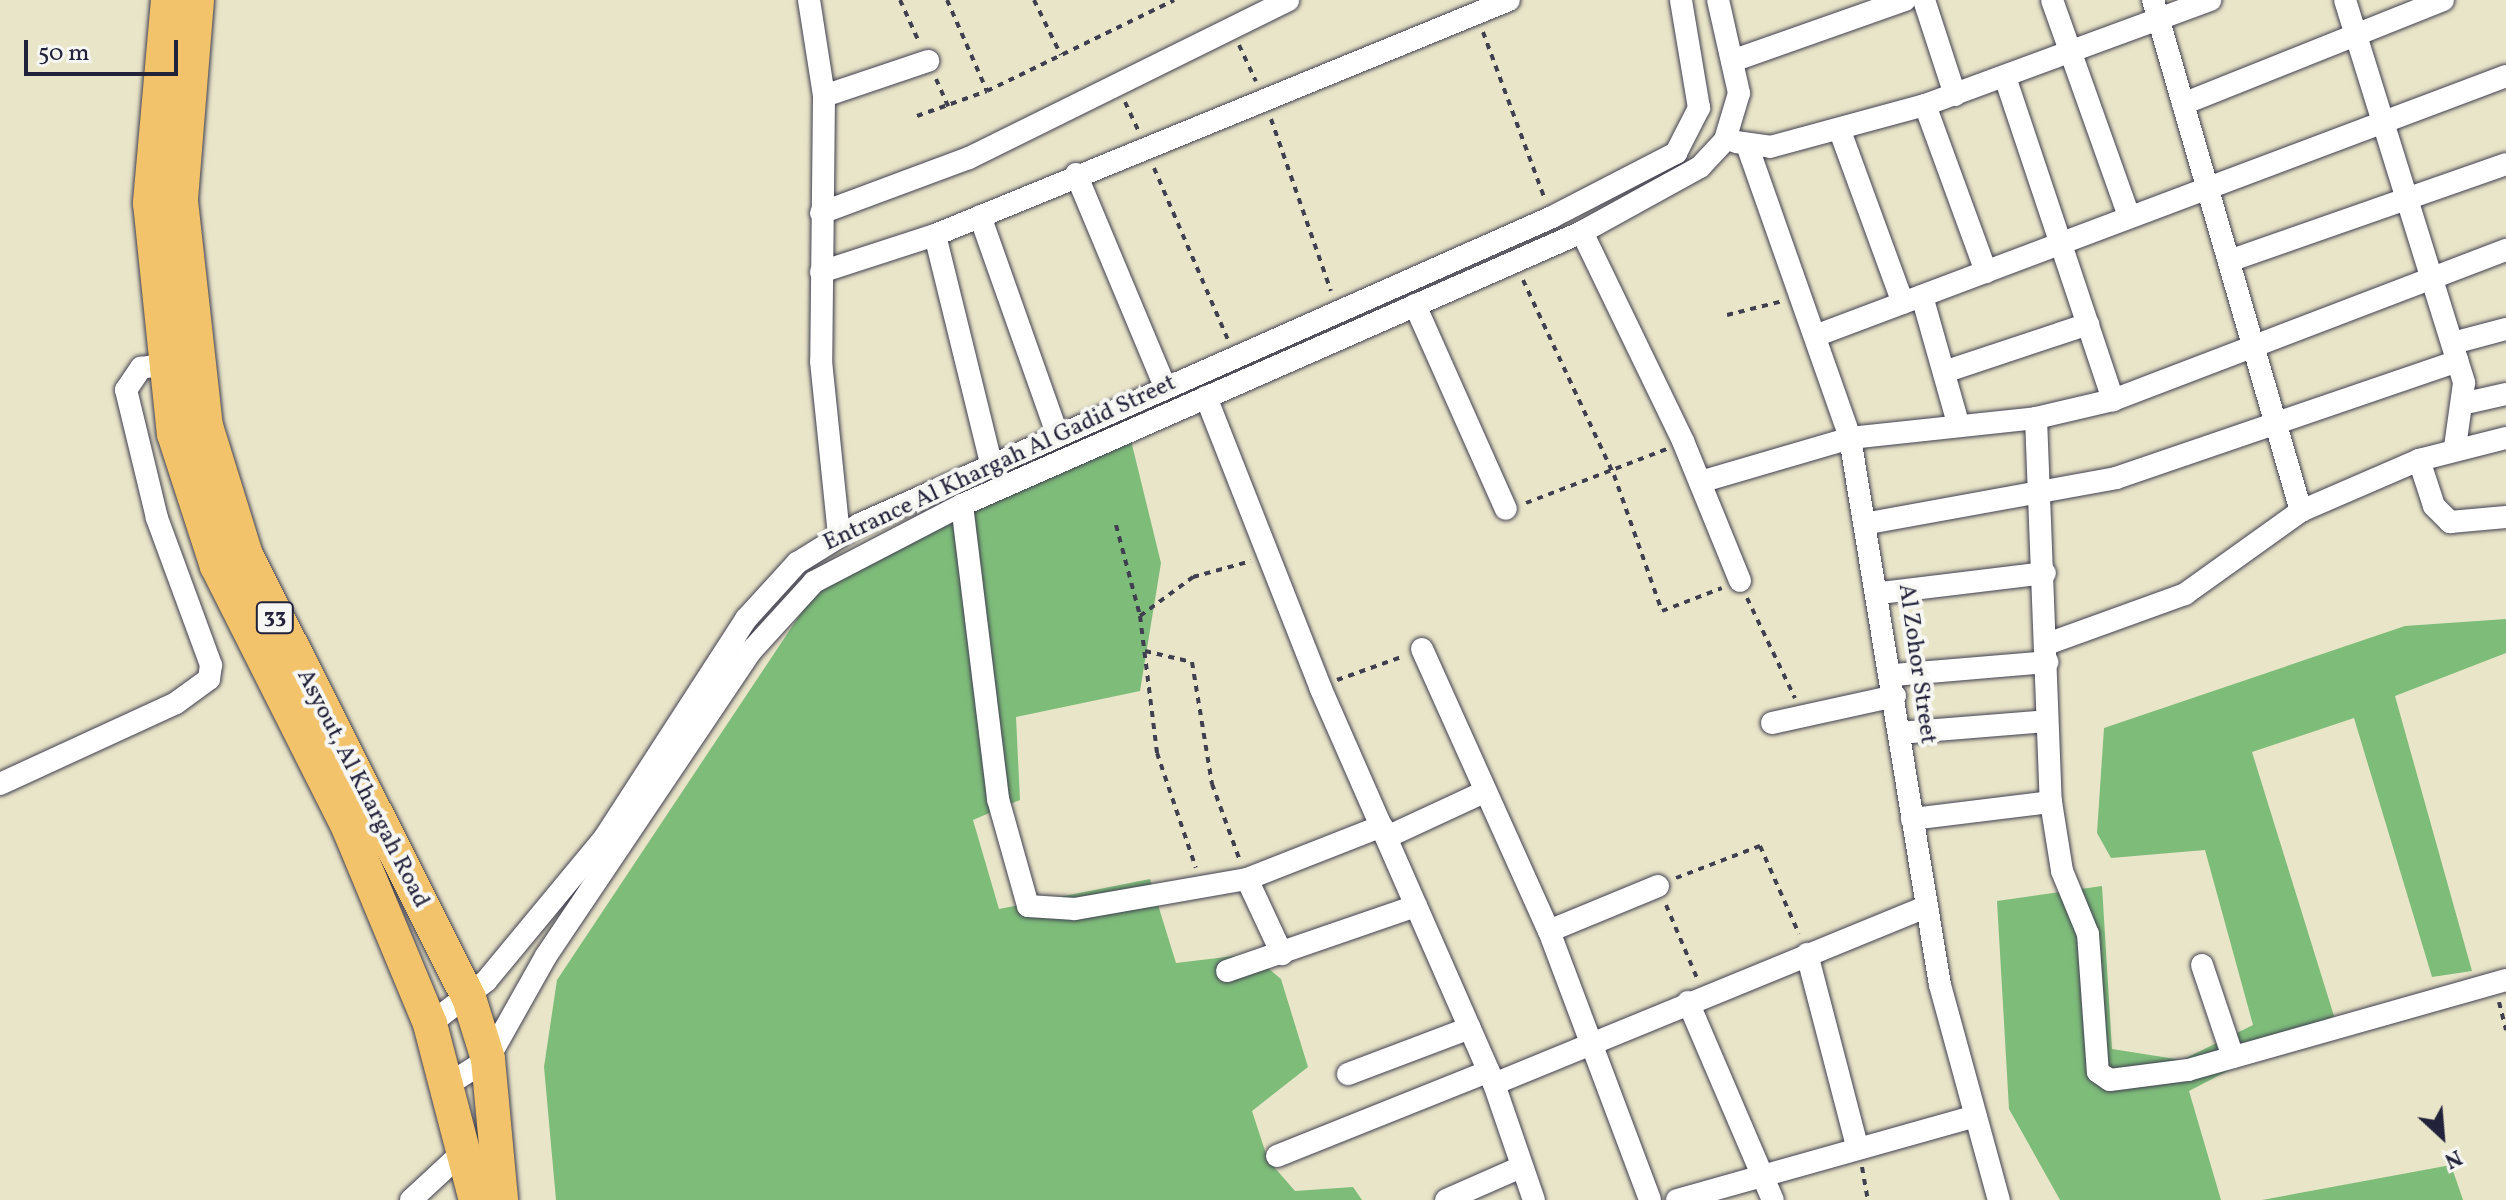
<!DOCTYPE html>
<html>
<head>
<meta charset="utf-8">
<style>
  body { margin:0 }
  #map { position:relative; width:2506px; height:1200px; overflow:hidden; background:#e9e5c8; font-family:Vollkorn,serif }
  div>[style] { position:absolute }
  .forest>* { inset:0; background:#7ebc7a }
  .path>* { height:4px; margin-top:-2px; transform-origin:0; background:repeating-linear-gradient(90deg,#403f50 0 6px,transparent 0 12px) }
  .roads { filter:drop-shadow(0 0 2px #403f50) drop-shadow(0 0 2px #403f50) }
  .minor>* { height:22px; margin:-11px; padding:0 11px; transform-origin:11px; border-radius:11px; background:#fff }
  .highway>* { height:34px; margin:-17px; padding:0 17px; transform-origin:17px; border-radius:17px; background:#f2c36a }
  span { translate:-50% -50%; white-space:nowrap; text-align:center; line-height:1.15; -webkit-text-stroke:8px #f6f6f2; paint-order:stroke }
  .shield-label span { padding:2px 6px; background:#f6f6f2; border:2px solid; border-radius:6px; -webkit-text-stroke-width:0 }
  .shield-label { font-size:22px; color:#22223b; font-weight:700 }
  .street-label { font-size:24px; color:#22223b }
  .north { position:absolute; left:2402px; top:1096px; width:80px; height:80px; -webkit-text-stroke:6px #f6f6f2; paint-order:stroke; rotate:154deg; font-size:22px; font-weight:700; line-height:32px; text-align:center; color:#22223b }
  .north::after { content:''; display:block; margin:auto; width:28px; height:36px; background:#22223b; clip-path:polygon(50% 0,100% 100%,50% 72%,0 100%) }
  .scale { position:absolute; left:24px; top:40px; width:154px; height:36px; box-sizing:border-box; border:4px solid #22223b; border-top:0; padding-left:10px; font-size:24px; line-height:28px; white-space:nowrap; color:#22223b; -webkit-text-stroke:6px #f6f6f2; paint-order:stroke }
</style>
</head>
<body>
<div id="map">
  <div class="forest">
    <div style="clip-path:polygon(1126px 420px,1161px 563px,1140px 691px,1016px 717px,1020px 800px,973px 820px,999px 909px,1150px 879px,1176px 963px,1251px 954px,1281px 979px,1308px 1067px,1252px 1111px,1268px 1160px,1295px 1191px,1353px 1187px,1362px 1200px,556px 1200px,544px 1067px,557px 980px,813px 595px,863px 545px)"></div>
    <div style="clip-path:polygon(2506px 619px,2506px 653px,2395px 696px,2472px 971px,2432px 977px,2354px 718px,2252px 752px,2334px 1016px,2189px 1091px,2221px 1200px,2060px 1200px,2009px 1109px,1997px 901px,2102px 886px,2112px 1049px,2182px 1060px,2253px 1025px,2205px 850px,2111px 858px,2097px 833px,2104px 728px,2405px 626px)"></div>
    <div style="clip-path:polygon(2451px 1165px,2463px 1200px,2262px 1200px)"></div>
  </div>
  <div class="path">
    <div style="left:900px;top:0;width:46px;rotate:65.7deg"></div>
    <div style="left:947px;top:0;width:99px;rotate:66.3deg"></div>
    <div style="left:1034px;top:0;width:61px;rotate:63.9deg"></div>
    <div style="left:1483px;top:32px;width:179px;rotate:69.7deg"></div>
    <div style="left:1239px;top:45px;width:40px;rotate:65deg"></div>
    <div style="left:936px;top:79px;width:30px;rotate:66deg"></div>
    <div style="left:1125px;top:102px;width:31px;rotate:65deg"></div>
    <div style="left:917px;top:116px;width:74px;rotate:-19.7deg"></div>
    <div style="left:987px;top:91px;width:208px;rotate:-25.9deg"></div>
    <div style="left:1271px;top:119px;width:182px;rotate:70.8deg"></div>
    <div style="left:1154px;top:168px;width:187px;rotate:66.7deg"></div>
    <div style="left:1523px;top:280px;width:215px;rotate:65deg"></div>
    <div style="left:1614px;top:475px;width:144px;rotate:70.6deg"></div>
    <div style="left:1662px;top:611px;width:64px;rotate:-21deg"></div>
    <div style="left:1727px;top:315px;width:58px;rotate:-14deg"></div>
    <div style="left:1526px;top:503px;width:151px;rotate:-21deg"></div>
    <div style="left:1116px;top:525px;width:94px;rotate:75.2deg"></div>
    <div style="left:1140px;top:616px;width:138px;rotate:82.9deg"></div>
    <div style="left:1157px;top:753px;width:121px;rotate:71.3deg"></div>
    <div style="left:1747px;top:598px;width:111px;rotate:64.4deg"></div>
    <div style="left:1140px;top:616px;width:66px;rotate:-36.3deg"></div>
    <div style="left:1193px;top:577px;width:60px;rotate:-15.4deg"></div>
    <div style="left:1145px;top:651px;width:48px;rotate:13.2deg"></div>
    <div style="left:1192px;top:662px;width:124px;rotate:80.7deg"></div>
    <div style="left:1212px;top:784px;width:82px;rotate:70deg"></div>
    <div style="left:1337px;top:680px;width:71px;rotate:-19.7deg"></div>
    <div style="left:1676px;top:878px;width:90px;rotate:-20.9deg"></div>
    <div style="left:1760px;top:846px;width:96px;rotate:66.1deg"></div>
    <div style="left:1666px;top:905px;width:79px;rotate:67deg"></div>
    <div style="left:2499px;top:1002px;width:29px;rotate:76deg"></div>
    <div style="left:1862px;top:1167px;width:34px;rotate:80deg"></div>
  </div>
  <div class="roads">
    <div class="minor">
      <div style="left:809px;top:0;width:97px;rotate:81.1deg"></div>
      <div style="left:824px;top:96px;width:265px;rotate:90.6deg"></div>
      <div style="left:821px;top:361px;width:174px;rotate:84.1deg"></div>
      <div style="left:1924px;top:0;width:100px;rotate:71.9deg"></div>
      <div style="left:2052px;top:0;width:229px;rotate:70.4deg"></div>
      <div style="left:2153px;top:0;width:532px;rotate:73.85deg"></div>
      <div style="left:2345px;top:0;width:401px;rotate:72.7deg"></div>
      <div style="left:2464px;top:383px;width:65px;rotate:98deg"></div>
      <div style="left:1732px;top:61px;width:183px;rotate:-19.4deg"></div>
      <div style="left:2005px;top:77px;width:341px;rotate:71.5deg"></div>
      <div style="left:824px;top:96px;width:110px;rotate:-18.6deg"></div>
      <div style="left:2183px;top:104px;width:280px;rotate:-21.8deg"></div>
      <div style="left:1925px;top:105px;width:178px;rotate:69.9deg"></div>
      <div style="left:1840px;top:131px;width:183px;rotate:69.9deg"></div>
      <div style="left:1736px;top:142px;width:34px;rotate:8deg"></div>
      <div style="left:1770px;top:147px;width:161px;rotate:-15.2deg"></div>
      <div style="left:1925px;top:105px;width:304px;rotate:-20.2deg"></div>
      <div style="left:1747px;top:145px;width:311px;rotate:70.6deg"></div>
      <div style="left:1850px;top:438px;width:554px;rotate:80.66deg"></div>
      <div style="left:1940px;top:985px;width:223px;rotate:74.7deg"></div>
      <div style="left:1076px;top:174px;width:231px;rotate:67.3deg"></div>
      <div style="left:821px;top:213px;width:158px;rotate:-20.4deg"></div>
      <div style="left:969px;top:158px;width:356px;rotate:-26.3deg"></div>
      <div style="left:980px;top:216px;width:231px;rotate:70.5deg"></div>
      <div style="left:1582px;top:232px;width:232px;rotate:64.2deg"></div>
      <div style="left:1683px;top:441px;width:151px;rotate:67.8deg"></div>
      <div style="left:935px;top:235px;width:235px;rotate:76.2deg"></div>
      <div style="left:2229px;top:261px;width:293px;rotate:-19.3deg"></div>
      <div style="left:821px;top:272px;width:120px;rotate:-18deg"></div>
      <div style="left:935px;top:235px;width:620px;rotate:-22.26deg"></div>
      <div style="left:1922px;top:296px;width:132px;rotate:74.2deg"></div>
      <div style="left:1415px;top:305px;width:223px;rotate:66deg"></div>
      <div style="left:1815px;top:336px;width:738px;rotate:-20.62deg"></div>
      <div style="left:2453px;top:343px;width:55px;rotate:-14.8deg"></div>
      <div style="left:1944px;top:372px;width:152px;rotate:-18.4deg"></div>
      <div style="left:1206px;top:397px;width:312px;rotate:68.5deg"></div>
      <div style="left:1320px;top:687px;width:433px;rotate:66.3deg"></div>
      <div style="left:1494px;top:1084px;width:123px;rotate:71deg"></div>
      <div style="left:2466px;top:403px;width:41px;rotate:-12.7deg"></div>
      <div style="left:2036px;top:418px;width:384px;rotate:87.8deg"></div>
      <div style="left:2051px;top:802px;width:70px;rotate:80.9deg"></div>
      <div style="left:2062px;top:871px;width:68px;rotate:67.6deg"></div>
      <div style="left:2088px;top:934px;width:138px;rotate:85.9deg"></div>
      <div style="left:2098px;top:1072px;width:14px;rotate:34deg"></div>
      <div style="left:2110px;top:1080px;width:79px;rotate:-7.3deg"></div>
      <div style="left:2188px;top:1070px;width:330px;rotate:-15.8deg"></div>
      <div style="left:2419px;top:460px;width:48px;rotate:71.9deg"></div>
      <div style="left:2434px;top:506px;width:23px;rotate:45deg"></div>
      <div style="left:2450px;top:522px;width:56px;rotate:-5.1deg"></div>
      <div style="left:1700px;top:482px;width:156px;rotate:-16.3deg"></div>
      <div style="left:1850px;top:438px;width:187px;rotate:-6.1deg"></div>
      <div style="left:2036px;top:418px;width:79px;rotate:-13.2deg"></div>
      <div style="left:2113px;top:400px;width:421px;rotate:-20.9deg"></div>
      <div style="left:962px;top:505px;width:296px;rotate:83deg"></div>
      <div style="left:998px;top:799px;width:111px;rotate:74.3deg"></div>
      <div style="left:1028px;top:906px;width:47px;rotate:3.7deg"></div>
      <div style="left:1075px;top:909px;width:175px;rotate:-9.9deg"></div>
      <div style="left:1247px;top:879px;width:145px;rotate:-21.4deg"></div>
      <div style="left:1869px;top:523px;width:251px;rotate:-10.3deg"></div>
      <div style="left:2116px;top:478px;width:361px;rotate:-18.9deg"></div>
      <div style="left:1880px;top:593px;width:166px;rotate:-6.9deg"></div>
      <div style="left:2047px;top:644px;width:147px;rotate:-19.9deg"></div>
      <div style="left:2185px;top:594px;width:143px;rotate:-35.6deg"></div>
      <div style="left:2301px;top:511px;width:129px;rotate:-23.4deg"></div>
      <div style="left:2419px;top:460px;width:90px;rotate:-14.2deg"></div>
      <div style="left:1422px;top:649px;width:309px;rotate:65.8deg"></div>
      <div style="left:1549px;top:931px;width:287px;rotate:69.4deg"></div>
      <div style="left:1893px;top:675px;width:155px;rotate:-4.8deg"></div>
      <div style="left:1772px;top:723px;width:126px;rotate:-12.4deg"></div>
      <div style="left:1899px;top:733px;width:148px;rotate:-4.6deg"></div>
      <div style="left:0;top:784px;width:194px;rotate:-24.7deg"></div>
      <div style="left:176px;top:703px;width:41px;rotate:-36deg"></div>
      <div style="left:209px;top:679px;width:14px;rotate:-82deg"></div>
      <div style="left:211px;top:665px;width:157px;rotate:-110.2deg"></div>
      <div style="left:157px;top:518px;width:132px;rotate:-103.6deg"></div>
      <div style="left:126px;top:390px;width:27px;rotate:-56deg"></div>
      <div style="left:141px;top:368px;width:37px;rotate:-9deg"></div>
      <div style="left:1912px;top:819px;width:140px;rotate:-7deg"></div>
      <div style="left:1387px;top:837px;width:107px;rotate:-24.9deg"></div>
      <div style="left:1247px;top:879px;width:83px;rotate:65deg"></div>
      <div style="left:1549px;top:931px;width:118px;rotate:-22.4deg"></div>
      <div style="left:1807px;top:954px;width:198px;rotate:75.4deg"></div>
      <div style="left:2202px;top:965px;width:97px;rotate:71.4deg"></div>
      <div style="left:1227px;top:971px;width:200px;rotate:-19deg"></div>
      <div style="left:1688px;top:1002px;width:215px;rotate:66.8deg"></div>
      <div style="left:430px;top:1024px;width:71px;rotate:-37.5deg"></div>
      <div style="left:486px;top:981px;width:187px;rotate:-50.4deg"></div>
      <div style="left:605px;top:837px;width:260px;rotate:-57.1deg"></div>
      <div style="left:746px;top:619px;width:76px;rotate:-47.7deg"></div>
      <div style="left:797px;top:563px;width:74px;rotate:-31.8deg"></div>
      <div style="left:860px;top:524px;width:757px;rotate:-23.92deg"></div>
      <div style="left:1552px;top:217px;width:140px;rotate:-27.3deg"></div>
      <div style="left:1676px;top:153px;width:51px;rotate:-62.9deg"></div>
      <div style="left:1699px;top:108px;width:109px;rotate:-99.5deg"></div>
      <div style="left:1348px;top:1074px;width:130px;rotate:-20.7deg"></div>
      <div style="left:449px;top:1084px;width:46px;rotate:-32.7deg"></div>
      <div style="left:488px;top:1059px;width:118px;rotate:-60.6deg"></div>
      <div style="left:546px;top:956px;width:369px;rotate:-56.1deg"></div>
      <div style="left:752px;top:650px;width:92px;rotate:-47.6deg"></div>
      <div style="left:814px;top:582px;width:167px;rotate:-27.5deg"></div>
      <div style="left:962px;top:505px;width:677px;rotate:-23.76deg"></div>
      <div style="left:1582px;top:232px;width:135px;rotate:-28.8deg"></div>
      <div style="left:1700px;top:167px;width:37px;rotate:-47deg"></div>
      <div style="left:1725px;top:140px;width:49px;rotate:-73.4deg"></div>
      <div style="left:1739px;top:93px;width:95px;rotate:-102.7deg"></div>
      <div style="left:1494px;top:1084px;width:468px;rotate:-22.3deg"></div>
      <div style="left:1277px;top:1156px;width:228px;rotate:-21.8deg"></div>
      <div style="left:411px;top:1200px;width:75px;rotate:-42.8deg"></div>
      <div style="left:1446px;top:1200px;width:82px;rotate:-23.7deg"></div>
      <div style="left:1677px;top:1200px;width:310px;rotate:-15.7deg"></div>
    </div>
    <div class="highway">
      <div style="left:168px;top:0;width:204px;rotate:95.1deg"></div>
      <div style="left:150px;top:203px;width:232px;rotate:84.1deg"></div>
      <div style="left:174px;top:434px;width:139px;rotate:72deg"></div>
      <div style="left:217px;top:566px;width:294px;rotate:63.3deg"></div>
      <div style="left:349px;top:829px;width:211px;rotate:67.4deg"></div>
      <div style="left:430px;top:1024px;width:182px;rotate:75.4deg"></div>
      <div style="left:197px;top:0;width:202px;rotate:94.6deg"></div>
      <div style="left:181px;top:201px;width:226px;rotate:83.7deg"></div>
      <div style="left:206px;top:426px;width:135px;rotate:72.8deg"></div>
      <div style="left:246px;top:555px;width:496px;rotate:63.3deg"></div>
      <div style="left:469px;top:998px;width:64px;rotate:72.7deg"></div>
      <div style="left:488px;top:1059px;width:142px;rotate:84.7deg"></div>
    </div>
  </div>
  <div class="shield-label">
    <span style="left:275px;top:618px">33</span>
  </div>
  <div class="street-label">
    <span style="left:1000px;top:464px;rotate:-25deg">Entrance Al Khargah Al Gadid Street</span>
    <span style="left:1916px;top:664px;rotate:82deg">Al Zohor Street</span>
    <span style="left:362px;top:789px;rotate:63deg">Asyout, Al Khargah Road</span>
  </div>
  <div class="north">N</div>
  <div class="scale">50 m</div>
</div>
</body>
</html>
